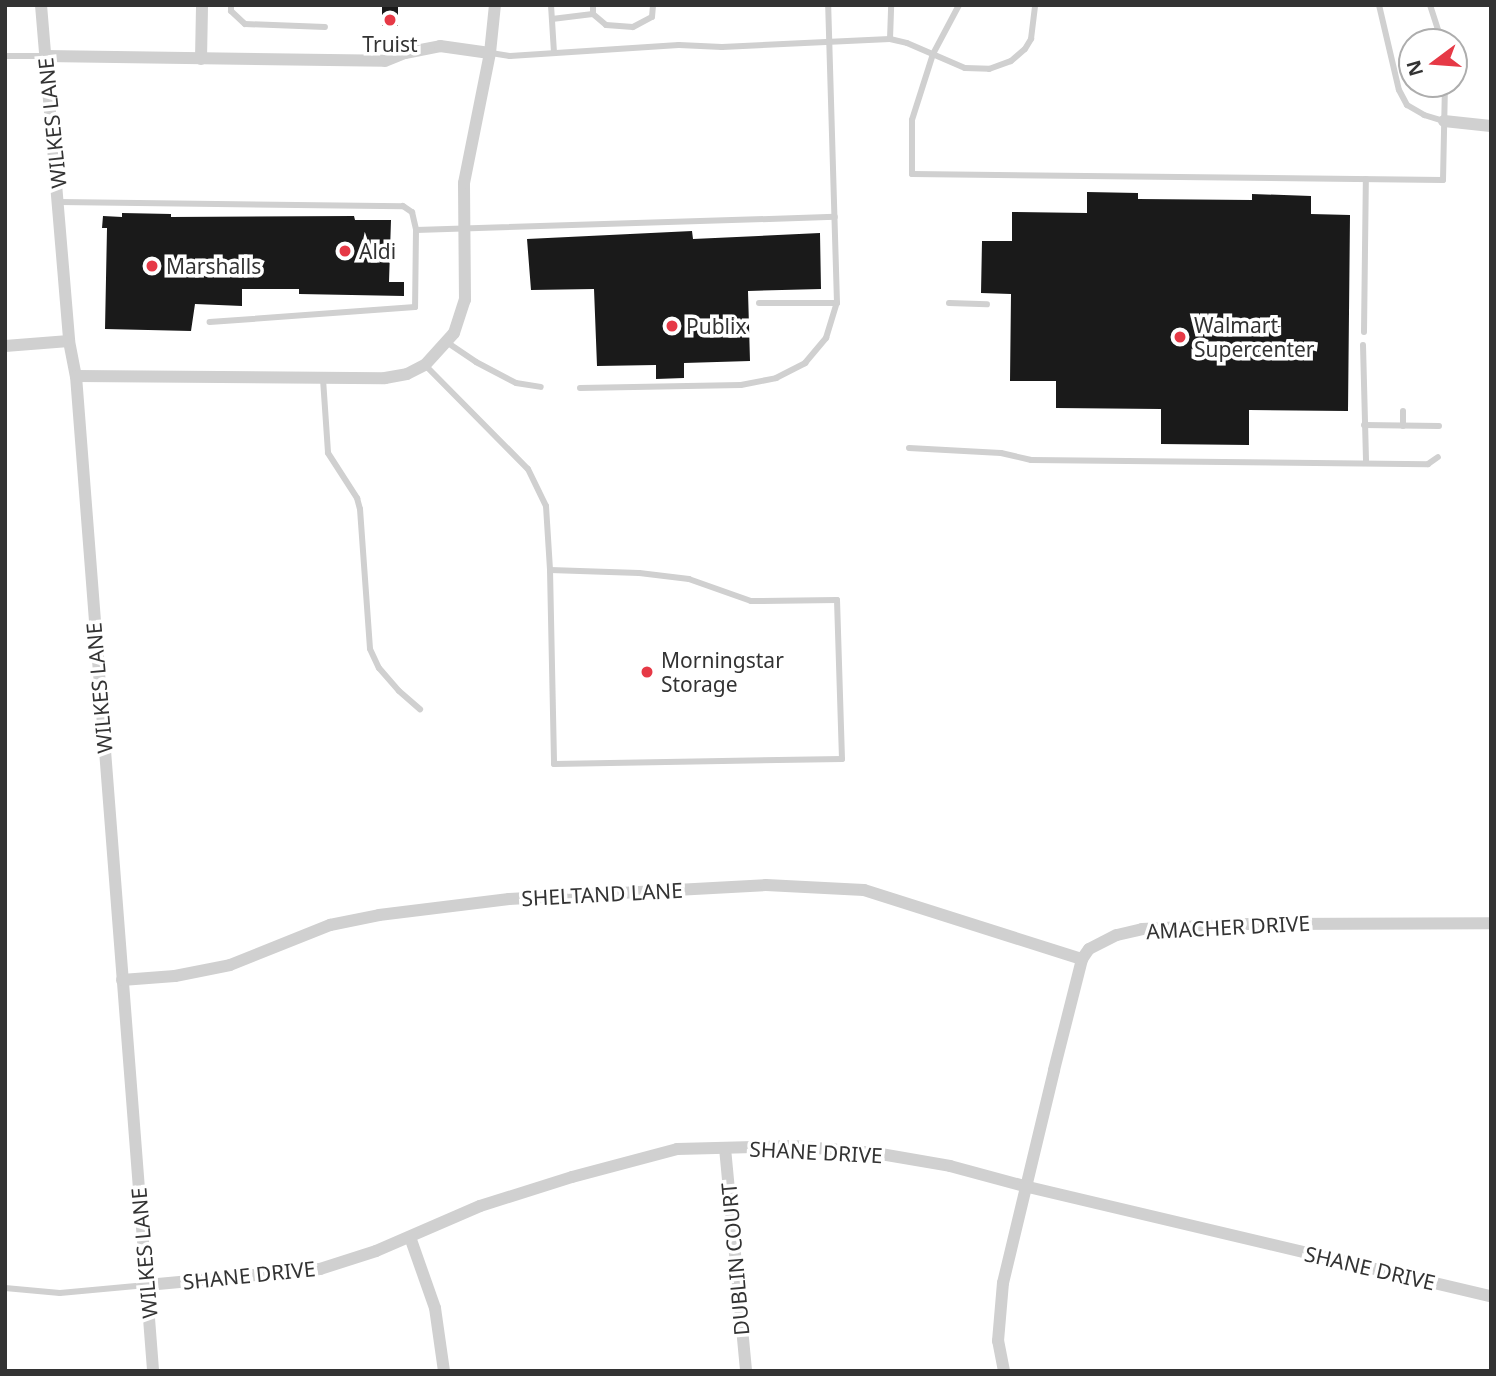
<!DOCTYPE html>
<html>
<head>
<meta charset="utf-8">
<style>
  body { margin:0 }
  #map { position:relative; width:1496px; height:1376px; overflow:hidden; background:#fff; font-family:"Noto Sans",sans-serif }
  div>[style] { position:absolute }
  .building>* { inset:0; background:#1a1a1a; transform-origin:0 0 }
  .service>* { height:6px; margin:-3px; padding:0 3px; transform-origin:3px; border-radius:3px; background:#d0d0d0 }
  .minor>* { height:12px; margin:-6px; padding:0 6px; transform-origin:6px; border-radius:6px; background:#d0d0d0 }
  .dots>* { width:19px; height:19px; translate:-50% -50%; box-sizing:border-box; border:4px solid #fff; border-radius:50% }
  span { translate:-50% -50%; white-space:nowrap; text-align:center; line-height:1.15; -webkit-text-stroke:7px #fff; paint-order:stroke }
  .poi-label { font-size:21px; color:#333 }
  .left { translate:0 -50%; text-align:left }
  .street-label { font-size:21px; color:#333 }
  .frame { position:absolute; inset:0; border:7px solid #333; pointer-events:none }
  .north { position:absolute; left:1398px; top:28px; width:70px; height:70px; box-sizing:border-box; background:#fff; border:2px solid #adadad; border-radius:50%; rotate:254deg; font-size:19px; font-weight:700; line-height:28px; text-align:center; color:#333 }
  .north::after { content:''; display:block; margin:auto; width:24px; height:32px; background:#e63946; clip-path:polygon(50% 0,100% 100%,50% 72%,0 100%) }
</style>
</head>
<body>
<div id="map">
  <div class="building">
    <div style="left:382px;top:5px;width:16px;height:21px"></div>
    <div style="clip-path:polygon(1087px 192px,1138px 193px,1138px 199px,1252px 200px,1252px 194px,1311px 196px,1311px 214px,1350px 215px,1348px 411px,1249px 410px,1249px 445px,1161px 444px,1161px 409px,1056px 408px,1056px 381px,1010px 381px,1011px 294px,981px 293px,982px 241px,1012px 241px,1012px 212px,1087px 213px)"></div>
    <div style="clip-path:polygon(122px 213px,171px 214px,171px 217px,354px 216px,355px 220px,391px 220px,389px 282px,404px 282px,404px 296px,299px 294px,299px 289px,242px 289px,242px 306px,195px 304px,191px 331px,105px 329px,107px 228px,102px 228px,103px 216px,122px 217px)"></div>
    <div style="clip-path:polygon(692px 231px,693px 239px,820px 233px,821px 289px,748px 291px,750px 361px,684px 363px,684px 378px,656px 379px,656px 365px,597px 366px,594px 289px,531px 290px,527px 239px)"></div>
  </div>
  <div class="service">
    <div style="left:231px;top:5px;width:6px;rotate:90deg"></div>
    <div style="left:231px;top:11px;width:19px;rotate:43deg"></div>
    <div style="left:245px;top:24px;width:80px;rotate:2.1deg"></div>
    <div style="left:551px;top:5px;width:48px;rotate:86.4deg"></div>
    <div style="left:959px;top:5px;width:55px;rotate:118deg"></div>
    <div style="left:933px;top:54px;width:69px;rotate:107.7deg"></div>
    <div style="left:912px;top:120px;width:54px;rotate:90deg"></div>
    <div style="left:912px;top:174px;width:531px;rotate:0.65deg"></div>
    <div style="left:1443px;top:180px;width:96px;rotate:-88.8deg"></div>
    <div style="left:1379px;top:5px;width:87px;rotate:76.8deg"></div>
    <div style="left:1399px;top:90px;width:17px;rotate:62deg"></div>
    <div style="left:1407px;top:105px;width:20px;rotate:30deg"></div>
    <div style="left:1424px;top:115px;width:21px;rotate:17deg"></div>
    <div style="left:1430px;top:5px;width:39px;rotate:72deg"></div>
    <div style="left:593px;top:14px;width:17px;rotate:40deg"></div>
    <div style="left:606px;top:25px;width:27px;rotate:4deg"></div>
    <div style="left:633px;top:27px;width:21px;rotate:-28deg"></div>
    <div style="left:652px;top:17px;width:12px;rotate:-85deg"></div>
    <div style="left:552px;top:19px;width:41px;rotate:-7deg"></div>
    <div style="left:593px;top:14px;width:9px;rotate:-90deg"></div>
    <div style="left:890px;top:39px;width:34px;rotate:-88deg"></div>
    <div style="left:491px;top:53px;width:19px;rotate:9deg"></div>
    <div style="left:510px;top:56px;width:169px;rotate:-3.7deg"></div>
    <div style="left:679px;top:45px;width:43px;rotate:2.7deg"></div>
    <div style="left:722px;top:47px;width:168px;rotate:-2.7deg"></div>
    <div style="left:890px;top:39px;width:17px;rotate:13deg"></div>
    <div style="left:907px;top:43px;width:63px;rotate:23.3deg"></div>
    <div style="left:965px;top:68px;width:24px;rotate:2deg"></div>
    <div style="left:989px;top:69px;width:23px;rotate:-20deg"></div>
    <div style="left:1011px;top:61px;width:18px;rotate:-41deg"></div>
    <div style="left:1025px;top:49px;width:12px;rotate:-59deg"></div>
    <div style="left:1031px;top:39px;width:34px;rotate:-83deg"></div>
    <div style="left:5px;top:56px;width:40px"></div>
    <div style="left:59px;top:202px;width:344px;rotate:0.7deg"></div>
    <div style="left:403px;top:206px;width:11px;rotate:34deg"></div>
    <div style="left:412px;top:212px;width:18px;rotate:77deg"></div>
    <div style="left:416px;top:230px;width:77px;rotate:90.7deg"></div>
    <div style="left:415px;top:307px;width:206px;rotate:175.8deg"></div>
    <div style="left:416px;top:230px;width:419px;rotate:-1.8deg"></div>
    <div style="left:759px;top:303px;width:78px"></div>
    <div style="left:949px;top:303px;width:38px;rotate:2deg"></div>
    <div style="left:1364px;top:332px;width:153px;rotate:-89.3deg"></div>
    <div style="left:448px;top:343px;width:34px;rotate:34deg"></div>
    <div style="left:476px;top:362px;width:45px;rotate:27.7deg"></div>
    <div style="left:516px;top:383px;width:25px;rotate:9deg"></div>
    <div style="left:1363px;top:345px;width:118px;rotate:88.5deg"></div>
    <div style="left:425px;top:365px;width:146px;rotate:45.3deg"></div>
    <div style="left:528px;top:469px;width:41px;rotate:64.1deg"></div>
    <div style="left:546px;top:506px;width:64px;rotate:86.4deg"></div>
    <div style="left:550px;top:570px;width:194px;rotate:88.8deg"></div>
    <div style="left:554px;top:764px;width:288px;rotate:-1deg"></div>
    <div style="left:842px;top:759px;width:159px;rotate:-91.8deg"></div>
    <div style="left:837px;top:600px;width:86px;rotate:179.3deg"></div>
    <div style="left:751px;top:601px;width:66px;rotate:-160.5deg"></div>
    <div style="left:689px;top:579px;width:50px;rotate:-173.2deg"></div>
    <div style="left:639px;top:573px;width:89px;rotate:-178.1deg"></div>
    <div style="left:323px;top:379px;width:74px;rotate:86.1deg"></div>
    <div style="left:328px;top:453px;width:54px;rotate:57.2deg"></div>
    <div style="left:357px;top:498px;width:11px;rotate:75deg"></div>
    <div style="left:360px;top:509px;width:140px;rotate:85.9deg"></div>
    <div style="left:370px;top:649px;width:21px;rotate:65deg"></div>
    <div style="left:379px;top:668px;width:30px;rotate:49deg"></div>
    <div style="left:399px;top:691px;width:28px;rotate:41deg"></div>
    <div style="left:580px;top:388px;width:161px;rotate:-1.1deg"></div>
    <div style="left:741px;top:385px;width:36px;rotate:-11deg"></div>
    <div style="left:776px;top:378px;width:33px;rotate:-27deg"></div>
    <div style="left:805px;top:363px;width:33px;rotate:-50deg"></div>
    <div style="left:826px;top:338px;width:37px;rotate:-73deg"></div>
    <div style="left:837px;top:303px;width:298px;rotate:-91.7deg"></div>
    <div style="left:1403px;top:411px;width:15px;rotate:90deg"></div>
    <div style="left:1364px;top:425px;width:75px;rotate:0.8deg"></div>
    <div style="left:909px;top:448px;width:92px;rotate:3.1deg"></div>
    <div style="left:1001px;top:453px;width:31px;rotate:13deg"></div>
    <div style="left:1031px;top:460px;width:397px;rotate:0.6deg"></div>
    <div style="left:1428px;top:464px;width:12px;rotate:-35deg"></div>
    <div style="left:5px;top:1288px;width:55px;rotate:5.2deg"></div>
    <div style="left:60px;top:1293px;width:87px;rotate:-5.3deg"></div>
  </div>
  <div class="minor">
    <div style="left:41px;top:5px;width:337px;rotate:85.2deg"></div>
    <div style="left:69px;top:341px;width:36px;rotate:79deg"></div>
    <div style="left:76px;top:376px;width:998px;rotate:85.57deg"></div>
    <div style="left:45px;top:56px;width:340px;rotate:0.8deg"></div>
    <div style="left:385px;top:61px;width:22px;rotate:-22deg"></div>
    <div style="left:405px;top:53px;width:36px;rotate:-11deg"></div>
    <div style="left:440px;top:46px;width:50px;rotate:8deg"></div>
    <div style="left:201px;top:59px;width:54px;rotate:-88.9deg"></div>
    <div style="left:1444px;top:121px;width:47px;rotate:6.1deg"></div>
    <div style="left:5px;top:346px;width:64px;rotate:-4.5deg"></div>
    <div style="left:76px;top:376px;width:309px;rotate:0.4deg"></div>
    <div style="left:385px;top:378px;width:22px;rotate:-10deg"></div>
    <div style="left:407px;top:374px;width:20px;rotate:-27deg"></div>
    <div style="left:425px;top:365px;width:43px;rotate:-47.8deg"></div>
    <div style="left:454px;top:333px;width:35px;rotate:-72deg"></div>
    <div style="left:465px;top:300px;width:117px;rotate:-90.5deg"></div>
    <div style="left:464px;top:183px;width:133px;rotate:-78.7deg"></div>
    <div style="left:490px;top:53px;width:48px;rotate:-84.1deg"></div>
    <div style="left:122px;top:980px;width:53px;rotate:-4.3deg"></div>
    <div style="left:175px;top:976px;width:56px;rotate:-11.3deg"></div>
    <div style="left:230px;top:965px;width:108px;rotate:-21.8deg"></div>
    <div style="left:330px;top:925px;width:50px;rotate:-11.5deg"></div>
    <div style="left:379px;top:915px;width:131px;rotate:-7deg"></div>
    <div style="left:509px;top:899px;width:257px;rotate:-3.1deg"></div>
    <div style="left:766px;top:885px;width:98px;rotate:2.9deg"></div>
    <div style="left:864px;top:890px;width:229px;rotate:17.6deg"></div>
    <div style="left:725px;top:1148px;width:224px;rotate:84.6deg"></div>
    <div style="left:410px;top:1237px;width:75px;rotate:70.6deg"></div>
    <div style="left:435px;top:1308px;width:64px;rotate:81.9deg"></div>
    <div style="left:147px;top:1285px;width:174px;rotate:-5.3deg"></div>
    <div style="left:320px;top:1269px;width:59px;rotate:-17.8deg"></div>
    <div style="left:376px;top:1251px;width:113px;rotate:-23.4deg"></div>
    <div style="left:480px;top:1206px;width:96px;rotate:-17.5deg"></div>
    <div style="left:572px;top:1177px;width:109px;rotate:-14.9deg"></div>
    <div style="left:677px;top:1149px;width:116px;rotate:-1.5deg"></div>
    <div style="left:793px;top:1146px;width:82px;rotate:4.9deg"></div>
    <div style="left:875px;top:1153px;width:76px;rotate:9.8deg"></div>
    <div style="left:950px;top:1166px;width:77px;rotate:15.1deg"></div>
    <div style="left:1024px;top:1186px;width:480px;rotate:13.3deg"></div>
    <div style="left:1004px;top:1371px;width:31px;rotate:-101deg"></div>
    <div style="left:998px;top:1341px;width:58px;rotate:-85.1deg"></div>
    <div style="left:1003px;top:1283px;width:219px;rotate:-76.5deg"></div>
    <div style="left:1054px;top:1070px;width:114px;rotate:-75.8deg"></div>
    <div style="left:1082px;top:959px;width:12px;rotate:-55deg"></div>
    <div style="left:1089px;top:949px;width:31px;rotate:-27deg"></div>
    <div style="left:1117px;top:935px;width:26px;rotate:-13deg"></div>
    <div style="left:1142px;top:929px;width:106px;rotate:-2.7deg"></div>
    <div style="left:1248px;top:924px;width:243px;rotate:-0.2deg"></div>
  </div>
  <div class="dots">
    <div style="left:390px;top:20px;background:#e63946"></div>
    <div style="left:345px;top:251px;background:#e63946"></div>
    <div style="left:152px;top:266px;background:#e63946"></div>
    <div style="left:672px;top:326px;background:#e63946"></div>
    <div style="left:1180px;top:337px;background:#e63946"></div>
    <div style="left:647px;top:672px;background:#e63946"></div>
  </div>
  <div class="poi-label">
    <span style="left:390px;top:44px">Truist</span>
    <span class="left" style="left:359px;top:251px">Aldi</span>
    <span class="left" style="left:166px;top:266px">Marshalls</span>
    <span class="left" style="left:1194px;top:337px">Walmart<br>Supercenter</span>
    <span class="left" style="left:686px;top:326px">Publix</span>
    <span class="left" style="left:661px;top:672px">Morningstar<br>Storage</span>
  </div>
  <div class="street-label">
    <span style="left:52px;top:123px;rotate:-96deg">WILKES LANE</span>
    <span style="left:99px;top:688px;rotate:-95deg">WILKES LANE</span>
    <span style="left:602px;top:894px;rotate:-3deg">SHELTAND LANE</span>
    <span style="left:1228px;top:927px;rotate:-3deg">AMACHER DRIVE</span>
    <span style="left:816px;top:1152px;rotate:3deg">SHANE DRIVE</span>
    <span style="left:144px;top:1253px;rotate:-95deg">WILKES LANE</span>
    <span style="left:735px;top:1259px;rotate:-95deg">DUBLIN COURT</span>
    <span style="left:1370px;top:1268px;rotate:13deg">SHANE DRIVE</span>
    <span style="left:249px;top:1275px;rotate:-6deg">SHANE DRIVE</span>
  </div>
  <div class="frame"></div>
  <div class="north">N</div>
</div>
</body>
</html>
